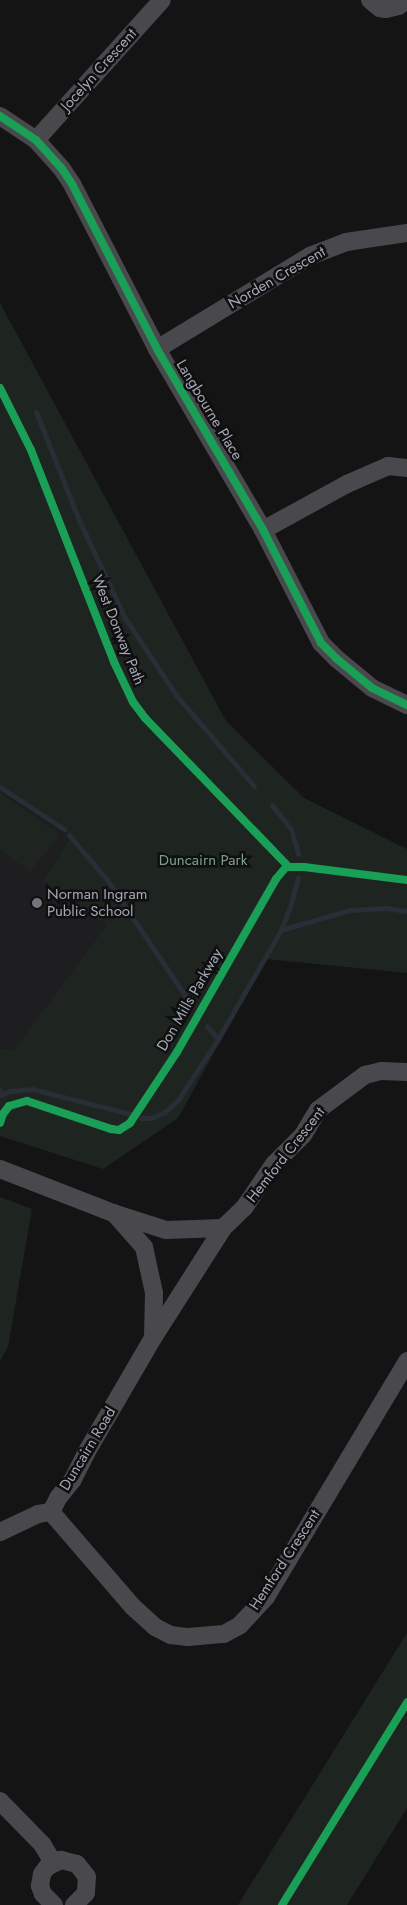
<!DOCTYPE html>
<html>
<head>
<meta charset="utf-8">
<style>
  body { margin:0 }
  #map { position:relative; width:407px; height:1905px; overflow:hidden; background:#141415; font-family:Jost,sans-serif }
  div>[style] { position:absolute }
  .built>* { inset:0; background:#1e1e20 }
  .green>* { inset:0; background:#1e2520 }
  .stream>* { height:5px; margin:-2.5px; padding:0 2.5px; transform-origin:2.5px; border-radius:2.5px; background:#282d36 }
  .street>* { height:18px; margin:-9px; padding:0 9px; transform-origin:9px; border-radius:9px; background:#49494d }
  .cycleway>* { height:8px; margin:-4px; padding:0 4px; transform-origin:4px; border-radius:4px; background:#1a9f57 }
  .dots>* { width:14px; height:14px; translate:-50% -50%; box-sizing:border-box; border:2px solid #0f0f10; border-radius:50% }
  span { translate:-50% -50%; white-space:nowrap; text-align:center; line-height:1.15; -webkit-text-stroke:5px #0f0f10; paint-order:stroke }
  .street-label { font-size:15px; color:#a5a7b6 }
  .park-label { font-size:15px; color:#7ca186 }
  .poi-label { font-size:15px; color:#a5a7b6 }
  .left { translate:0 -50%; text-align:left }
</style>
</head>
<body>
<div id="map">
  <div class="built">
    <div style="clip-path:polygon(0 791px,71px 836px,42px 882px,108px 925px,14px 1050px,0 1048px)"></div>
  </div>
  <div class="green">
    <div style="clip-path:polygon(0 303px,226px 721px,304px 798px,407px 849px,407px 973px,266px 959px,178px 1118px,103px 1169px,0 1136px,0 1048px,14px 1050px,107px 925px,42px 882px,71px 836px,0 791px)"></div>
    <div style="clip-path:polygon(0 793px,59px 834px,31px 872px,0 850px)"></div>
    <div style="clip-path:polygon(0 1197px,32px 1209px,8px 1347px,0 1361px)"></div>
    <div style="clip-path:polygon(407px 1633px,407px 1808px,347px 1905px,238px 1905px)"></div>
  </div>
  <div class="stream">
    <div style="left:36px;top:412px;width:116px;rotate:68.3deg"></div>
    <div style="left:79px;top:520px;width:108px;rotate:64.9deg"></div>
    <div style="left:125px;top:618px;width:92px;rotate:56.5deg"></div>
    <div style="left:176px;top:695px;width:120px;rotate:49.4deg"></div>
    <div style="left:0;top:787px;width:77px;rotate:33.3deg"></div>
    <div style="left:272px;top:805px;width:31px;rotate:52deg"></div>
    <div style="left:291px;top:829px;width:26px;rotate:74deg"></div>
    <div style="left:69px;top:835px;width:60px;rotate:49.7deg"></div>
    <div style="left:108px;top:881px;width:143px;rotate:56.1deg"></div>
    <div style="left:281px;top:930px;width:72px;rotate:-16.2deg"></div>
    <div style="left:350px;top:910px;width:36px;rotate:-3deg"></div>
    <div style="left:386px;top:908px;width:21px;rotate:8deg"></div>
    <div style="left:207px;top:1026px;width:17px;rotate:50deg"></div>
    <div style="left:0;top:1090px;width:5px;rotate:90deg"></div>
    <div style="left:0;top:1095px;width:11px;rotate:-22deg"></div>
    <div style="left:10px;top:1091px;width:22px;rotate:-5deg"></div>
    <div style="left:32px;top:1089px;width:101px;rotate:14.3deg"></div>
    <div style="left:141px;top:1118px;width:10px"></div>
    <div style="left:151px;top:1118px;width:15px;rotate:-23deg"></div>
    <div style="left:165px;top:1112px;width:18px;rotate:-43deg"></div>
    <div style="left:178px;top:1100px;width:73px;rotate:-56.7deg"></div>
    <div style="left:218px;top:1039px;width:126px;rotate:-60deg"></div>
    <div style="left:281px;top:930px;width:25px;rotate:-69deg"></div>
    <div style="left:290px;top:907px;width:30px;rotate:-75deg"></div>
  </div>
  <div class="street">
    <div style="left:370px;top:0;width:13px;rotate:39deg"></div>
    <div style="left:380px;top:8px;width:6px;rotate:9deg"></div>
    <div style="left:386px;top:9px;width:13px;rotate:-13deg"></div>
    <div style="left:399px;top:6px;width:8px;rotate:-45deg"></div>
    <div style="left:0;top:116px;width:43px;rotate:33.7deg"></div>
    <div style="left:36px;top:140px;width:39px;rotate:48deg"></div>
    <div style="left:62px;top:169px;width:18px;rotate:56deg"></div>
    <div style="left:72px;top:184px;width:186px;rotate:62.7deg"></div>
    <div style="left:157px;top:349px;width:210px;rotate:59.6deg"></div>
    <div style="left:263px;top:530px;width:127px;rotate:62.8deg"></div>
    <div style="left:321px;top:643px;width:23px;rotate:45deg"></div>
    <div style="left:337px;top:659px;width:45px;rotate:39.6deg"></div>
    <div style="left:372px;top:688px;width:39px;rotate:26deg"></div>
    <div style="left:36px;top:140px;width:188px;rotate:-48deg"></div>
    <div style="left:157px;top:349px;width:179px;rotate:-31.3deg"></div>
    <div style="left:310px;top:256px;width:39px;rotate:-21deg"></div>
    <div style="left:346px;top:242px;width:62px;rotate:-8.4deg"></div>
    <div style="left:263px;top:530px;width:96px;rotate:-28.7deg"></div>
    <div style="left:347px;top:484px;width:45px;rotate:-23.7deg"></div>
    <div style="left:388px;top:466px;width:19px;rotate:6deg"></div>
    <div style="left:0;top:1169px;width:121px;rotate:21.3deg"></div>
    <div style="left:113px;top:1213px;width:56px;rotate:17.8deg"></div>
    <div style="left:166px;top:1230px;width:57px;rotate:-2deg"></div>
    <div style="left:114px;top:1213px;width:45px;rotate:48.6deg"></div>
    <div style="left:144px;top:1247px;width:47px;rotate:77.7deg"></div>
    <div style="left:154px;top:1293px;width:44px;rotate:91.3deg"></div>
    <div style="left:51px;top:1512px;width:16px;rotate:-63deg"></div>
    <div style="left:58px;top:1498px;width:22px;rotate:-51deg"></div>
    <div style="left:72px;top:1481px;width:31px;rotate:-63deg"></div>
    <div style="left:86px;top:1453px;width:133px;rotate:-59.8deg"></div>
    <div style="left:153px;top:1338px;width:130px;rotate:-57.5deg"></div>
    <div style="left:223px;top:1228px;width:29px;rotate:-44deg"></div>
    <div style="left:244px;top:1208px;width:53px;rotate:-55.7deg"></div>
    <div style="left:274px;top:1164px;width:41px;rotate:-45deg"></div>
    <div style="left:303px;top:1135px;width:29px;rotate:-59deg"></div>
    <div style="left:318px;top:1110px;width:59px;rotate:-36.7deg"></div>
    <div style="left:365px;top:1075px;width:16px;rotate:-14deg"></div>
    <div style="left:381px;top:1071px;width:26px;rotate:2deg"></div>
    <div style="left:51px;top:1512px;width:125px;rotate:49.2deg"></div>
    <div style="left:133px;top:1607px;width:30px;rotate:42deg"></div>
    <div style="left:155px;top:1627px;width:18px;rotate:27deg"></div>
    <div style="left:171px;top:1635px;width:17px;rotate:7deg"></div>
    <div style="left:188px;top:1637px;width:36px;rotate:-5deg"></div>
    <div style="left:224px;top:1634px;width:18px;rotate:-29deg"></div>
    <div style="left:240px;top:1625px;width:38px;rotate:-47deg"></div>
    <div style="left:266px;top:1597px;width:275px;rotate:-59.1deg"></div>
    <div style="left:0;top:1532px;width:42px;rotate:-25.3deg"></div>
    <div style="left:38px;top:1514px;width:13px;rotate:-9deg"></div>
    <div style="left:0;top:1801px;width:60px;rotate:45.7deg"></div>
    <div style="left:42px;top:1844px;width:21px;rotate:59deg"></div>
    <div style="left:54px;top:1905px;width:16px;rotate:-135deg"></div>
    <div style="left:43px;top:1894px;width:9px;rotate:-111deg"></div>
    <div style="left:40px;top:1886px;width:12px;rotate:-81deg"></div>
    <div style="left:42px;top:1874px;width:9px;rotate:-54deg"></div>
    <div style="left:47px;top:1867px;width:16px;rotate:-27deg"></div>
    <div style="left:61px;top:1860px;width:16px;rotate:14deg"></div>
    <div style="left:77px;top:1864px;width:16px;rotate:52deg"></div>
    <div style="left:87px;top:1877px;width:16px;rotate:94deg"></div>
    <div style="left:86px;top:1893px;width:17px;rotate:135deg"></div>
  </div>
  <div class="cycleway">
    <div style="left:0;top:116px;width:43px;rotate:33.7deg"></div>
    <div style="left:36px;top:140px;width:39px;rotate:48deg"></div>
    <div style="left:62px;top:169px;width:18px;rotate:56deg"></div>
    <div style="left:72px;top:184px;width:186px;rotate:62.7deg"></div>
    <div style="left:157px;top:349px;width:210px;rotate:59.6deg"></div>
    <div style="left:263px;top:530px;width:127px;rotate:62.8deg"></div>
    <div style="left:321px;top:643px;width:23px;rotate:45deg"></div>
    <div style="left:337px;top:659px;width:45px;rotate:39.6deg"></div>
    <div style="left:372px;top:688px;width:39px;rotate:26deg"></div>
    <div style="left:0;top:388px;width:69px;rotate:63.4deg"></div>
    <div style="left:31px;top:450px;width:228px;rotate:68.6deg"></div>
    <div style="left:114px;top:662px;width:44px;rotate:64.6deg"></div>
    <div style="left:133px;top:702px;width:20px;rotate:53deg"></div>
    <div style="left:145px;top:718px;width:206px;rotate:46deg"></div>
    <div style="left:0;top:1123px;width:9px;rotate:-72deg"></div>
    <div style="left:3px;top:1114px;width:10px;rotate:-53deg"></div>
    <div style="left:9px;top:1106px;width:19px;rotate:-16deg"></div>
    <div style="left:27px;top:1101px;width:89px;rotate:18.4deg"></div>
    <div style="left:111px;top:1129px;width:8px;rotate:7deg"></div>
    <div style="left:119px;top:1130px;width:13px;rotate:-32deg"></div>
    <div style="left:130px;top:1123px;width:85px;rotate:-56.5deg"></div>
    <div style="left:177px;top:1052px;width:199px;rotate:-60.2deg"></div>
    <div style="left:276px;top:879px;width:16px;rotate:-50deg"></div>
    <div style="left:286px;top:867px;width:18px"></div>
    <div style="left:304px;top:867px;width:104px;rotate:7.2deg"></div>
    <div style="left:282px;top:1905px;width:238px;rotate:-58.3deg"></div>
  </div>
  <div class="dots">
    <div style="left:37px;top:903px;background:#72747e"></div>
  </div>
  <div class="street-label">
    <span style="left:99px;top:70px;rotate:-48deg">Jocelyn Crescent</span>
    <span style="left:277px;top:278px;rotate:-30deg">Norden Crescent</span>
    <span style="left:209px;top:410px;rotate:59deg">Langbourne Place</span>
    <span style="left:118px;top:630px;rotate:68deg">West Donway Path</span>
    <span style="left:190px;top:1000px;rotate:-60deg">Don Mills Parkway</span>
    <span style="left:286px;top:1155px;rotate:-52deg">Hemford Crescent</span>
    <span style="left:88px;top:1449px;rotate:-59deg">Duncairn Road</span>
    <span style="left:285px;top:1560px;rotate:-57deg">Hemford Crescent</span>
  </div>
  <div class="park-label">
    <span style="left:203px;top:861px">Duncairn Park</span>
  </div>
  <div class="poi-label">
    <span class="left" style="left:47px;top:903px">Norman Ingram<br>Public School</span>
  </div>
</div>
</body>
</html>
